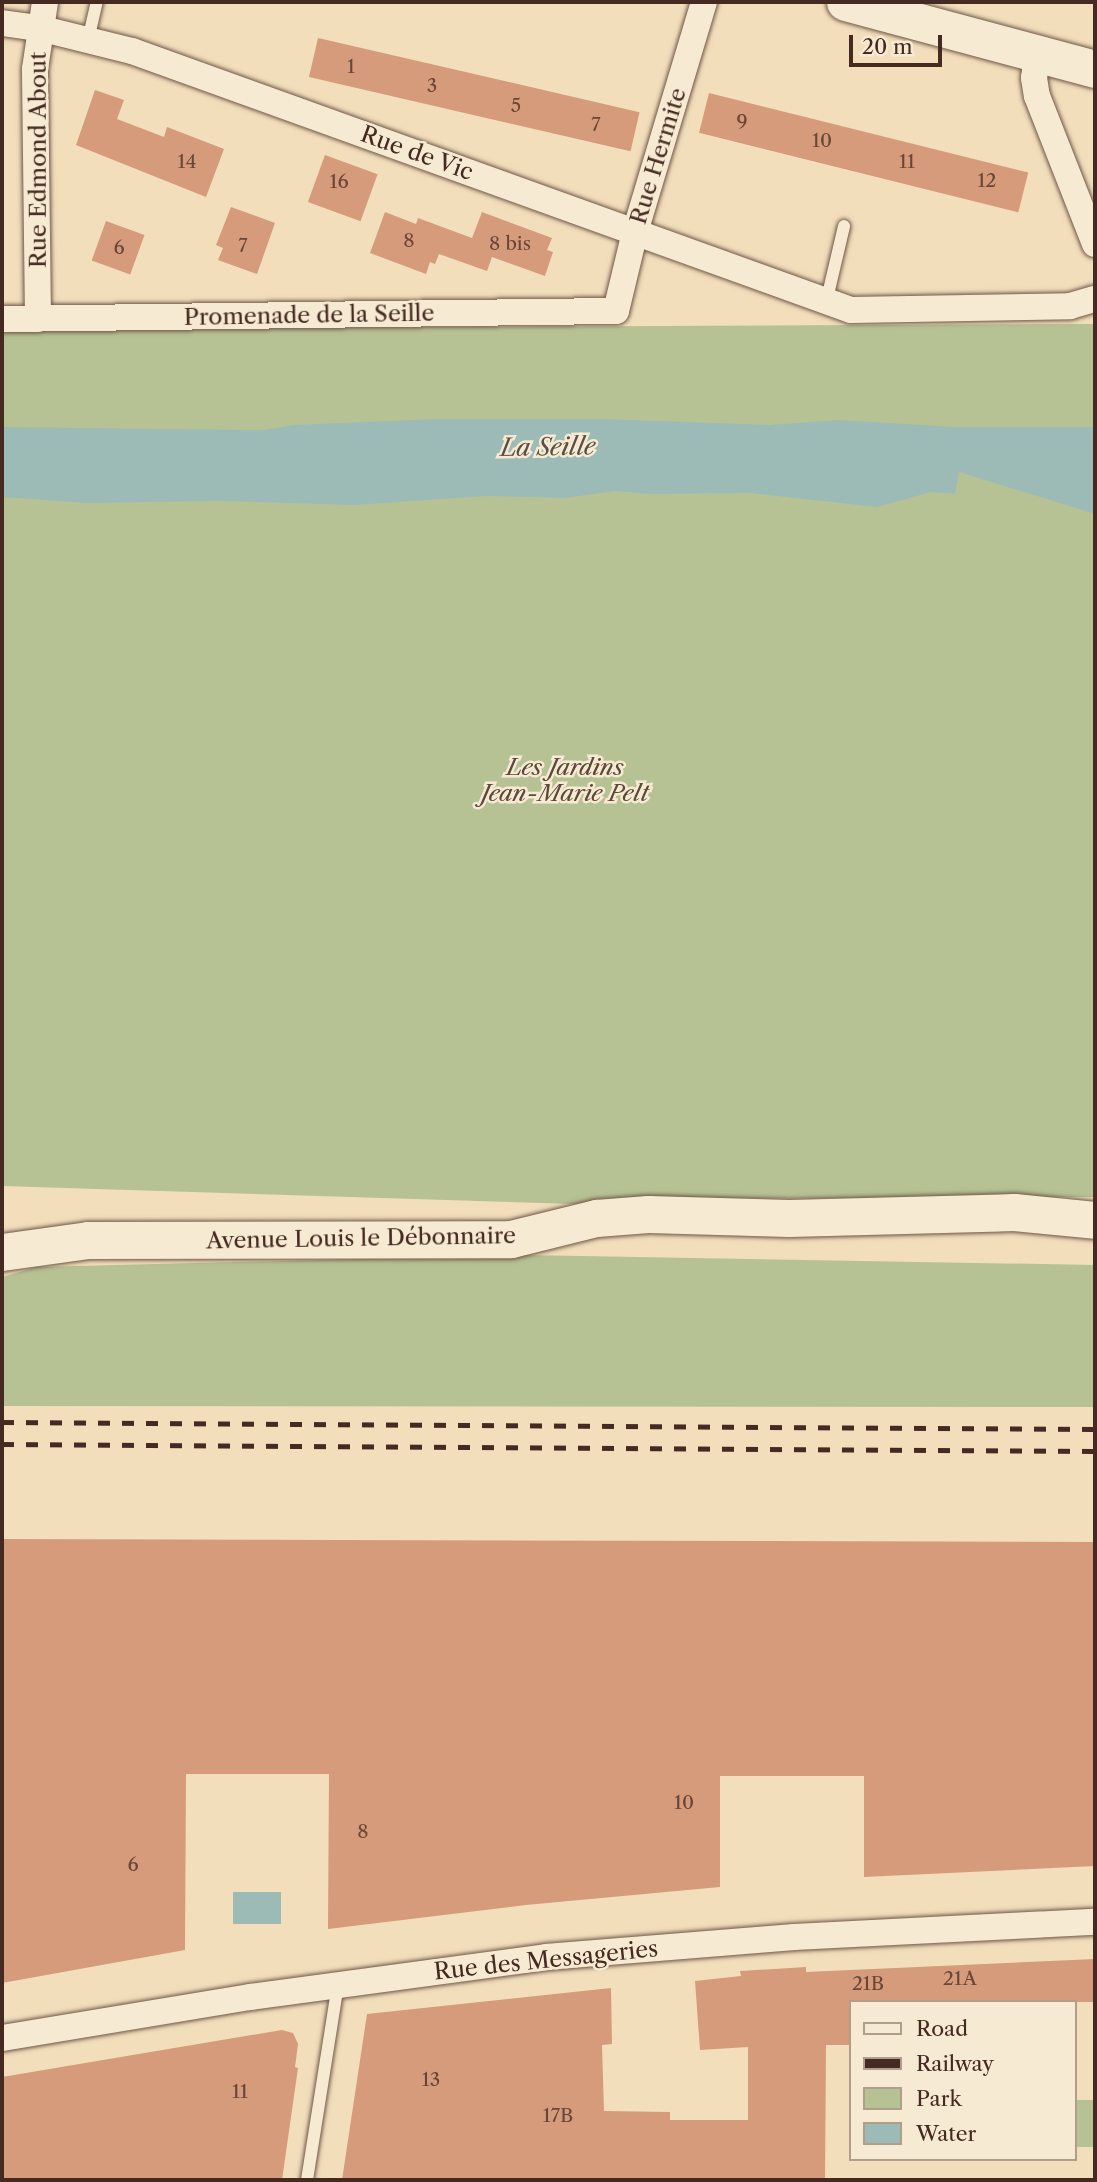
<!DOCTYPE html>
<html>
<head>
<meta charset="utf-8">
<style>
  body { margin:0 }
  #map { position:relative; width:1097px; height:2182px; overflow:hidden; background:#f2debb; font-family:"Libre Caslon Text",serif }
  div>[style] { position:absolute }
  .green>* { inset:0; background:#b6c293; transform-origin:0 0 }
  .water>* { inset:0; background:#9cbbb6; transform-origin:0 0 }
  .building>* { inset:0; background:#d69b7a; transform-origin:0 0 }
  .roads { filter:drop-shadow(0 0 2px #705748) drop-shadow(0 0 2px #705748) }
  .lane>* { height:12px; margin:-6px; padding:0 6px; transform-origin:6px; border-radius:6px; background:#f7ead3 }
  .street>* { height:26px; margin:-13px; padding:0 13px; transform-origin:13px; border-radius:13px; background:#f7ead3 }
  .secondary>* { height:37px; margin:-18.5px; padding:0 18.5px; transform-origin:18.5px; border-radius:18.5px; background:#f7ead3 }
  .rail>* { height:5px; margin-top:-2.5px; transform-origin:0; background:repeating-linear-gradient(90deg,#452a21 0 12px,transparent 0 24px) }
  span { translate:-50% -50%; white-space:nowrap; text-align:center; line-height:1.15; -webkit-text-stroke:5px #f7ead3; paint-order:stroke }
  .number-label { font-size:19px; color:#694637 }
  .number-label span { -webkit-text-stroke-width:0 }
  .street-label { font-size:23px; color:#452a21 }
  .park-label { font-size:23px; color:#5c4838; font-style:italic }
  .water-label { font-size:24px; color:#5b4e46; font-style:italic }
  .frame { position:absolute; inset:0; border:4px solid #452a21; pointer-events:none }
  .legend { position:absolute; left:849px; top:2000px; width:228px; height:161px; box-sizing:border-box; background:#f7ead3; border:2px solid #b09d8c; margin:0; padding:9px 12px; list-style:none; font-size:21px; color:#452a21 }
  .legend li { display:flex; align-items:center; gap:14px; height:35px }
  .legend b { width:35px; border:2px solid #b09d8c }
  .scale { position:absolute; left:849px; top:35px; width:93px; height:32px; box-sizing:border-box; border:4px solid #452a21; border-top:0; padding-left:9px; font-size:21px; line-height:24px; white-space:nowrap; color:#452a21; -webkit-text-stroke:5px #f7ead3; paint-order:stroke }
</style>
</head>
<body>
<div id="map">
  <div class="green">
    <div style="clip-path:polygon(1095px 324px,1095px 1197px,644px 1199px,574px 1204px,2px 1186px,2px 329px)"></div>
    <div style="clip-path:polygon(525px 1255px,1095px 1265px,1095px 1407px,2px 1406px,2px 1277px,37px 1267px)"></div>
    <div style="left:1074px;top:2100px;width:21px;height:47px"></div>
  </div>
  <div class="water">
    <div style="clip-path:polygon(436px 419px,602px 419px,769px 425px,838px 420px,955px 427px,1095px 427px,1095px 514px,959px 472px,955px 494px,931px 492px,877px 507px,750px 493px,649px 494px,616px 491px,564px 498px,486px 496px,354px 505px,221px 501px,87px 503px,2px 497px,2px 427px,264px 430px,293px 425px)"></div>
    <div style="left:233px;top:1892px;width:48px;height:32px"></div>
  </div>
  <div class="building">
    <div style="left:318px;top:38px;width:330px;height:40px;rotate:13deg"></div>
    <div style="clip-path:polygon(95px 90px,124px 100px,117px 119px,164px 137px,167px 127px,224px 149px,206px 197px,76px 145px)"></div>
    <div style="left:709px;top:93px;width:329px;height:41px;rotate:14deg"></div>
    <div style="left:325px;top:155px;width:56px;height:50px;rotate:20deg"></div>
    <div style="clip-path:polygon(231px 207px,275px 223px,257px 274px,218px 260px,223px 248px,216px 245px)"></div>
    <div style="clip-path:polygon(385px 212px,416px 224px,418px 218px,472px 238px,482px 212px,552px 238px,547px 250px,553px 252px,545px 276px,492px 257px,487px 271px,439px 254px,435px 264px,430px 262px,426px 274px,370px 253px)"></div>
    <div style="left:106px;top:221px;width:41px;height:42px;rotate:20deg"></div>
    <div style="clip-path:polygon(2px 1539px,1095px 1542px,1095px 1866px,864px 1877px,864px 1776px,720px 1776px,720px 1887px,526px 1905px,328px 1929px,329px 1774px,186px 1774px,185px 1950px,2px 1983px)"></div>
    <div style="clip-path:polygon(1095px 1959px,1095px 2002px,850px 2002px,850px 2045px,826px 2045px,825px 2180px,342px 2180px,367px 2014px,611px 1988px,612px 2044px,602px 2045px,604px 2111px,670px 2112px,670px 2120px,748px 2120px,748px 2047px,700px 2050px,695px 1981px,741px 1976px,740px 1971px,806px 1967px,806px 1972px)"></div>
    <div style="clip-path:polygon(282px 2030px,293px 2033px,298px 2044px,295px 2067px,298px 2068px,282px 2180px,2px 2180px,2px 2077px)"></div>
  </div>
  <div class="roads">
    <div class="lane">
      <div style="left:88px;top:40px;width:39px;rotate:-77deg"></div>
      <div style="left:826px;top:303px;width:79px;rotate:-76.8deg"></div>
      <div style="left:307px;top:2180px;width:197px;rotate:-81deg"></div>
    </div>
    <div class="street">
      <div style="left:2px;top:23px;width:37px;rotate:8deg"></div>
      <div style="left:39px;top:28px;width:96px;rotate:13.9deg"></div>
      <div style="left:132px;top:51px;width:764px;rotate:19.81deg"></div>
      <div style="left:851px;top:310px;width:219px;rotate:-1deg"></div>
      <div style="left:1070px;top:306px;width:26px;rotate:-16deg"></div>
      <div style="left:1037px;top:54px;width:24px;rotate:97deg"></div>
      <div style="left:1034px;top:78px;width:18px;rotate:81deg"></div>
      <div style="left:1037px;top:96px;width:159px;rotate:68.6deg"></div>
      <div style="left:2px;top:319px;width:614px;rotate:-0.75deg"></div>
      <div style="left:616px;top:311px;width:81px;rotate:-76.5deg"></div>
      <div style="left:635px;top:232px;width:240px;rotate:-73.3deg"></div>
      <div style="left:38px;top:319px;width:250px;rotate:-90.7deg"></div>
      <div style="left:35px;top:69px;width:68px;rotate:-81.5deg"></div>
      <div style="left:2px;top:2038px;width:252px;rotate:-9.4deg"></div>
      <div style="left:251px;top:1997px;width:298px;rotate:-7.7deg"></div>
      <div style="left:546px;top:1957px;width:249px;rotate:-4.6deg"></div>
      <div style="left:794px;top:1937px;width:301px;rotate:-2.9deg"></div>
    </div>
    <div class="secondary">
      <div style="left:845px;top:2px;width:259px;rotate:15deg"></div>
      <div style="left:2px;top:1252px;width:87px;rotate:-7.9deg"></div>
      <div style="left:88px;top:1240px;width:423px;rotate:-0.1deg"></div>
      <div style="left:511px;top:1239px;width:88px;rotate:-13.9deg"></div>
      <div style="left:596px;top:1218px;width:52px;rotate:-4.4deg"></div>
      <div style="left:648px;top:1214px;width:141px;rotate:1.6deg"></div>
      <div style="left:789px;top:1218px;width:225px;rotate:-1.5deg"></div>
      <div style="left:1014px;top:1212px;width:81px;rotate:5.6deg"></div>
    </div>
  </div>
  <div class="rail">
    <div style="left:2px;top:1422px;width:1093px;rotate:0.37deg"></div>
    <div style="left:2px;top:1444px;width:1093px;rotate:0.37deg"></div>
  </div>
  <div class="number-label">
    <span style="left:351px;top:67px">1</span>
    <span style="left:432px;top:86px">3</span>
    <span style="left:516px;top:106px">5</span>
    <span style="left:742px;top:122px">9</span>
    <span style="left:596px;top:125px">7</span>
    <span style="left:822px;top:141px">10</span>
    <span style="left:187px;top:162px">14</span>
    <span style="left:907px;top:162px">11</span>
    <span style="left:987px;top:181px">12</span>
    <span style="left:339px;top:182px">16</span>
    <span style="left:409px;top:241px">8</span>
    <span style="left:510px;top:244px">8 bis</span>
    <span style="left:243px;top:246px">7</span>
    <span style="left:119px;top:248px">6</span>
    <span style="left:684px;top:1803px">10</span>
    <span style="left:363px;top:1832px">8</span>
    <span style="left:133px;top:1865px">6</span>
    <span style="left:960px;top:1979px">21A</span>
    <span style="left:868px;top:1984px">21B</span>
    <span style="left:431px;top:2080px">13</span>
    <span style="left:240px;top:2092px">11</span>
    <span style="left:558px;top:2116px">17B</span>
  </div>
  <div class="street-label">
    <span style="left:417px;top:153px;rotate:20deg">Rue de Vic</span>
    <span style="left:658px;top:156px;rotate:-73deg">Rue Hermite</span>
    <span style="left:38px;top:160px;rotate:-90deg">Rue Edmond About</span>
    <span style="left:309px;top:315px;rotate:-1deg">Promenade de la Seille</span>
    <span style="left:361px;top:1238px;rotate:-1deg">Avenue Louis le Débonnaire</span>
    <span style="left:546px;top:1960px;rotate:-6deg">Rue des Messageries</span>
  </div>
  <div class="park-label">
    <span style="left:565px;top:780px">Les Jardins<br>Jean-Marie Pelt</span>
  </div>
  <div class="water-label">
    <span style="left:548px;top:447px;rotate:-1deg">La Seille</span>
  </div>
  <div class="frame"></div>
  <ul class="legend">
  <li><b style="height:9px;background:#f7ead3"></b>Road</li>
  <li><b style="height:9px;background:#452a21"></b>Railway</li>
  <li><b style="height:19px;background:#b6c293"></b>Park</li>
  <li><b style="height:19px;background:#9cbbb6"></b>Water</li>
  </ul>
  <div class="scale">20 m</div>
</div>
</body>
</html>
